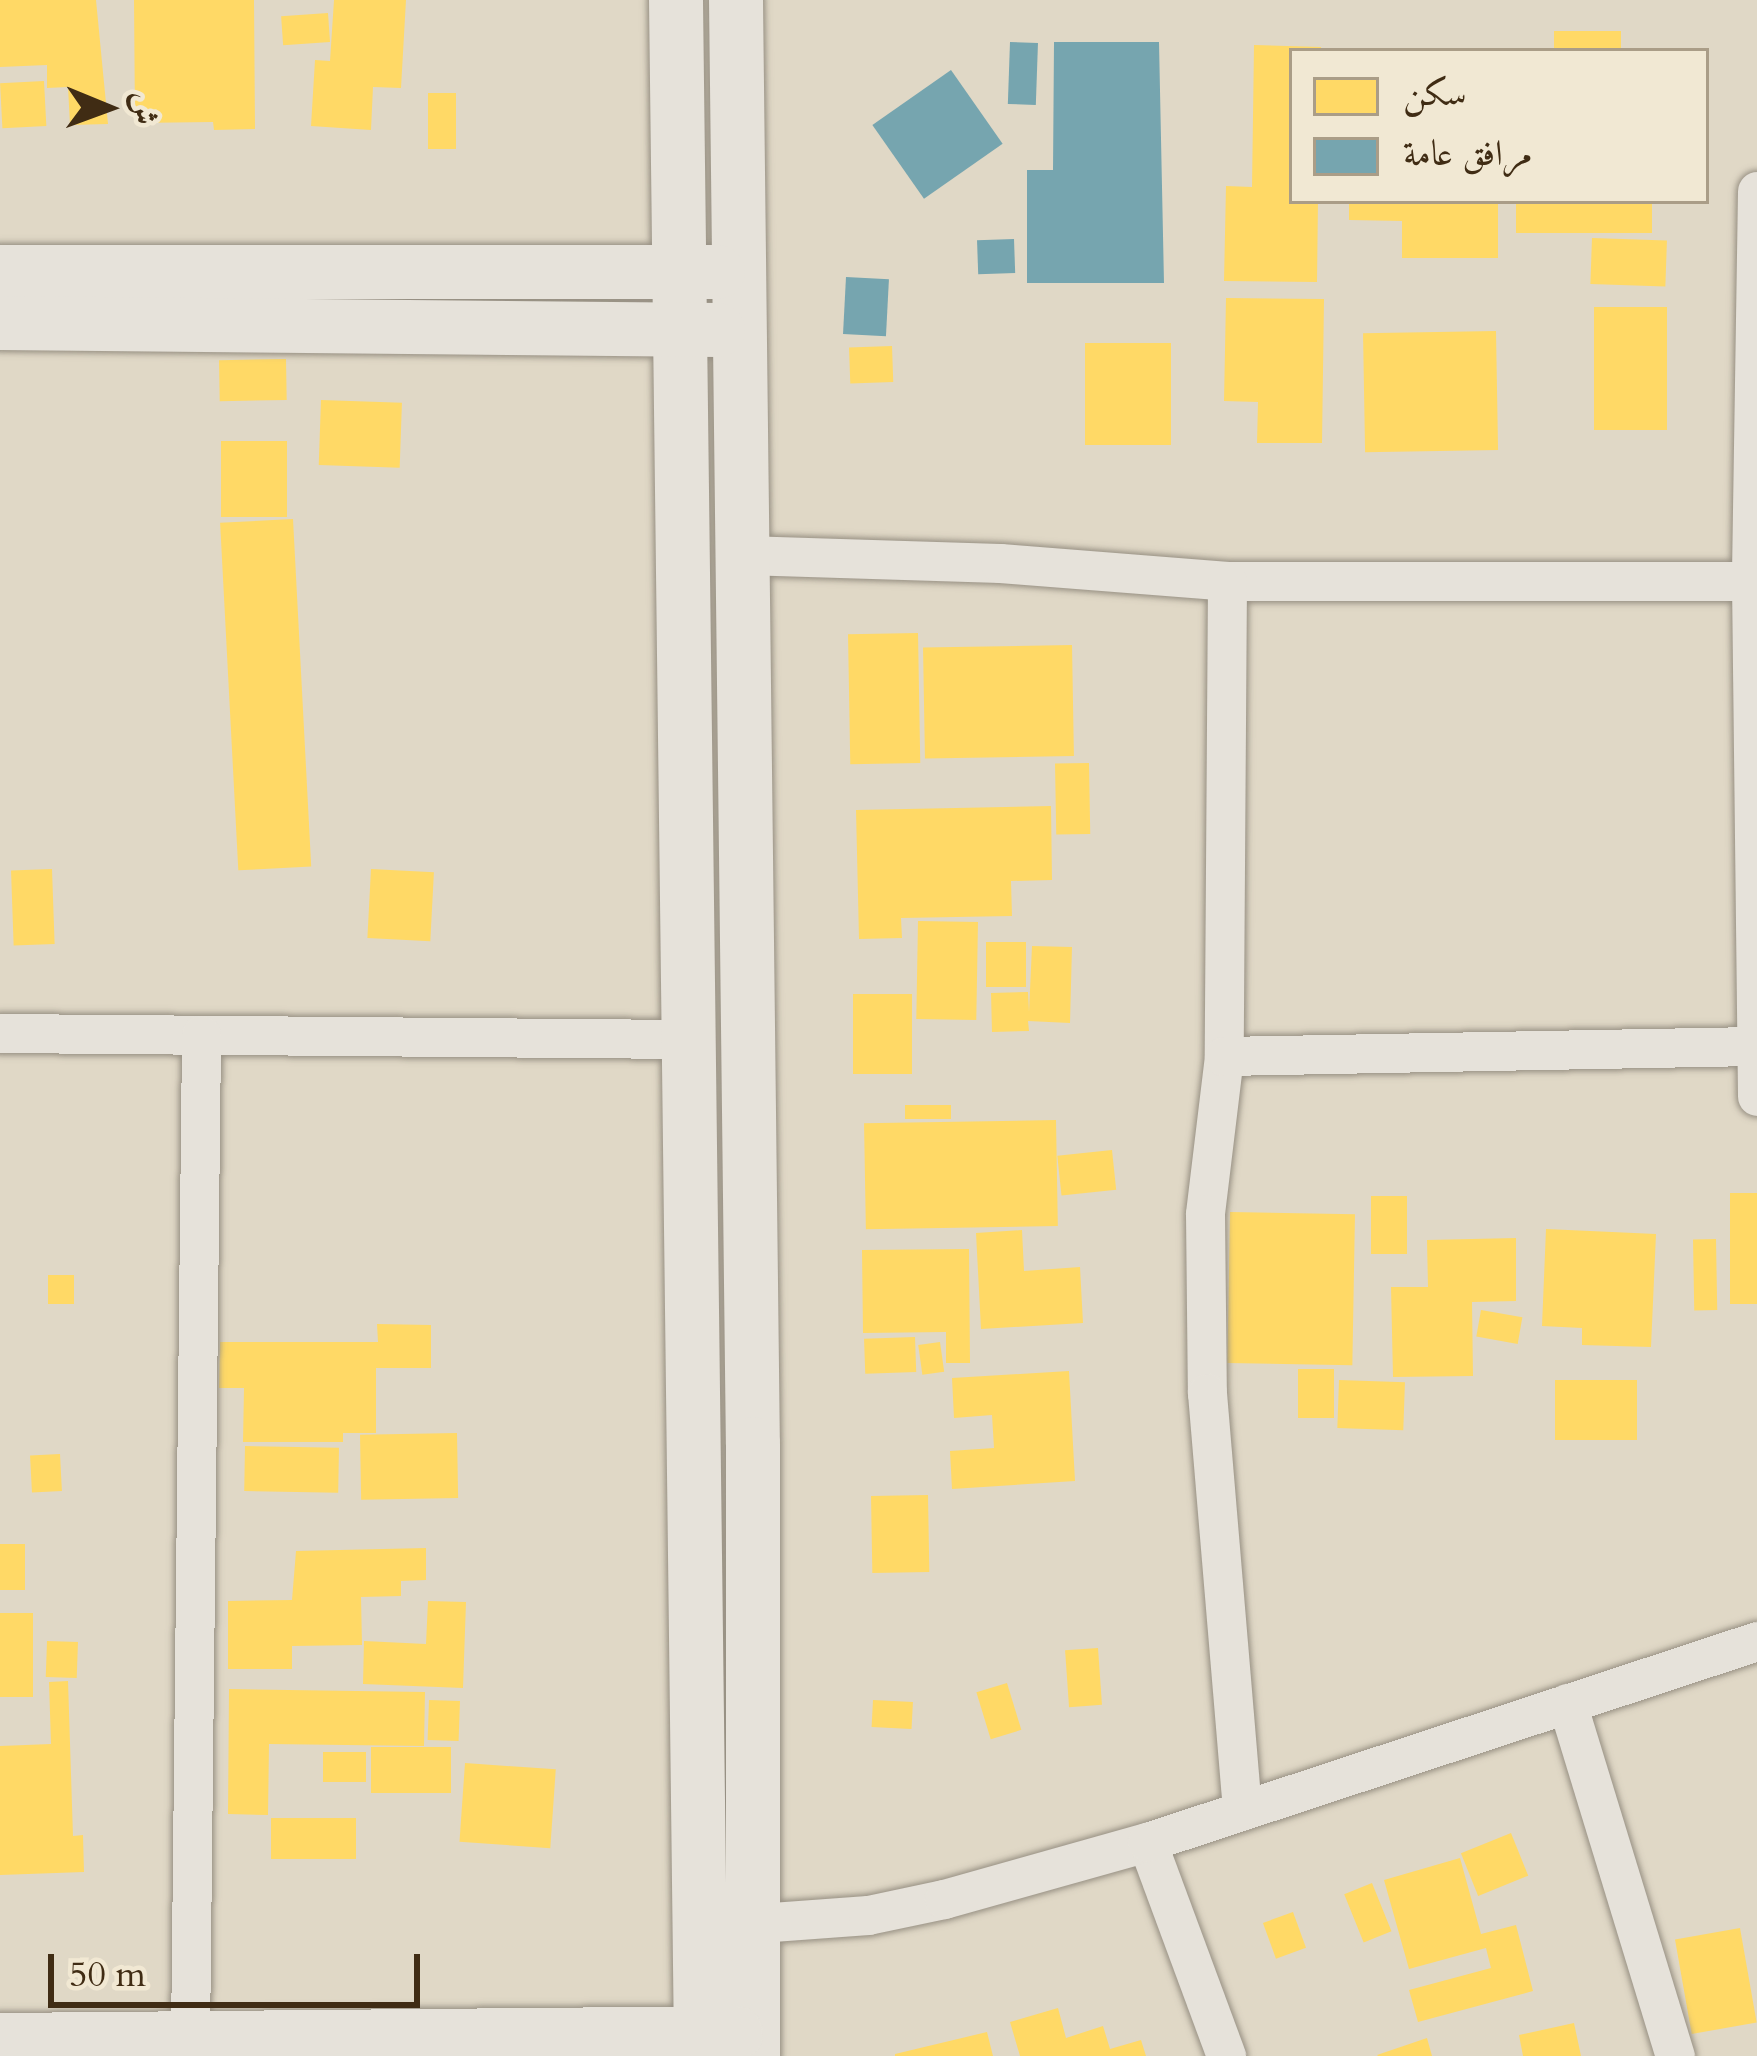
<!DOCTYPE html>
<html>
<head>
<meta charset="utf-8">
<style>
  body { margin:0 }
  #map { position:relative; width:1757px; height:2056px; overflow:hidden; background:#e0d8c6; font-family:Cardo,Amiri,serif }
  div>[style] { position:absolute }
  .homes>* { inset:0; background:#ffd966; transform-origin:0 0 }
  .public>* { inset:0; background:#76a5af; transform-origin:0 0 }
  .roads { filter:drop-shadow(0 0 3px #979083) drop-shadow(0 0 3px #979083) }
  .street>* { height:39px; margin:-19.5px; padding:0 19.5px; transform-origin:19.5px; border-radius:19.5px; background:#e6e2da }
  .secondary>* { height:54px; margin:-27px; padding:0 27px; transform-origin:27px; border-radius:27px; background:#e6e2da }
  span { translate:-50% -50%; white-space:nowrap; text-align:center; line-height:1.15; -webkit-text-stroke:12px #f1e8d3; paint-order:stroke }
  .legend { position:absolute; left:1289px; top:48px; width:420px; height:156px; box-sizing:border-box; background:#f1e8d3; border:3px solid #aa9d87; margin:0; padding:15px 21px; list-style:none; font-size:36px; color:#402c14 }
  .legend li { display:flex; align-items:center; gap:24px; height:60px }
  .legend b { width:60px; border:3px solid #aa9d87 }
  .north { position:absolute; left:48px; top:48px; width:120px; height:120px; -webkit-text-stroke:9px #f1e8d3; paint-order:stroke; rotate:91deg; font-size:33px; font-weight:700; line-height:48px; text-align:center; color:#402c14 }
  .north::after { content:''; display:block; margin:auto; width:42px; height:54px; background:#402c14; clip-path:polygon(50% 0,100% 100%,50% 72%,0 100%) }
  .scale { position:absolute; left:48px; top:1954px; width:372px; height:54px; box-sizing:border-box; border:6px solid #402c14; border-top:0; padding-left:15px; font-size:36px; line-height:42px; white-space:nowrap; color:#402c14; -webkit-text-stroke:9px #f1e8d3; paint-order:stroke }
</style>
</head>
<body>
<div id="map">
  <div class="homes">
    <div style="clip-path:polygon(0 0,96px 0,108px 124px,70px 125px,68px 87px,47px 88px,47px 65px,0 67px)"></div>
    <div style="clip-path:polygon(134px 0,254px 0,255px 129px,214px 130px,213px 122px,135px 123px)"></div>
    <div style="clip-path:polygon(334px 0,406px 0,401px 88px,373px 87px,371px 130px,311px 126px,315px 60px,330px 61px)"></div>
    <div style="left:328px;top:13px;width:29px;height:47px;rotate:86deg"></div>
    <div style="left:1621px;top:31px;width:20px;height:67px;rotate:90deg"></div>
    <div style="clip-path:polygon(1254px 45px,1321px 47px,1321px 51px,1292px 51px,1292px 201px,1318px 201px,1317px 282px,1224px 281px,1226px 186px,1252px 187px)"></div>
    <div style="left:44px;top:81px;width:45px;height:44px;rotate:87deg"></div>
    <div style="left:428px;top:93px;width:28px;height:56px"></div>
    <div style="clip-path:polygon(1349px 201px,1498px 201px,1498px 258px,1402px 258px,1402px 221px,1349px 220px)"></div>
    <div style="left:1516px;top:201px;width:136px;height:32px"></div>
    <div style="left:1592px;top:238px;width:75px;height:46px;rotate:2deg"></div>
    <div style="clip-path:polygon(1226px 298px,1324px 299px,1322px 443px,1257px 443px,1258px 402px,1224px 401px)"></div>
    <div style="left:1594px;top:307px;width:73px;height:123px"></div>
    <div style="left:1496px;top:331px;width:119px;height:133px;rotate:89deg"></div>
    <div style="left:1085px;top:343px;width:86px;height:102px"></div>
    <div style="left:892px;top:346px;width:36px;height:43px;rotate:88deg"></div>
    <div style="left:286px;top:359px;width:41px;height:67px;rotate:89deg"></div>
    <div style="left:321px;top:400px;width:81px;height:65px;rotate:2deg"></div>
    <div style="left:221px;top:441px;width:66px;height:76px"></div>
    <div style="left:293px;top:519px;width:348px;height:73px;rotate:87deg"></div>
    <div style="left:918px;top:633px;width:130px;height:70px;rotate:89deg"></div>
    <div style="left:1072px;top:645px;width:111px;height:149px;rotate:89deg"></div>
    <div style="left:1089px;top:763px;width:71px;height:34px;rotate:89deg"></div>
    <div style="clip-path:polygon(1051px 806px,1052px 880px,1011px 881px,1012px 916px,901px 918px,902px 938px,859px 939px,856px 810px)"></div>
    <div style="left:52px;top:869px;width:75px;height:41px;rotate:88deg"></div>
    <div style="left:371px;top:869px;width:63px;height:69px;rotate:3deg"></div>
    <div style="left:918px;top:921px;width:60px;height:98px;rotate:1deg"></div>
    <div style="left:1026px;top:942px;width:45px;height:40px;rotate:90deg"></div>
    <div style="clip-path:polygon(1032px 946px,1072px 947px,1070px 1023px,1028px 1021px,1029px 1031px,992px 1032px,991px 993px,1028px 992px,1029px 1012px)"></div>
    <div style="left:853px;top:994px;width:59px;height:80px"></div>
    <div style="left:905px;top:1105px;width:46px;height:14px"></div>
    <div style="left:1056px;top:1120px;width:106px;height:192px;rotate:89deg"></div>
    <div style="left:1112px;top:1150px;width:40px;height:55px;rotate:84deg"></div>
    <div style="left:1757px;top:1193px;width:111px;height:27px;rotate:90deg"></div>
    <div style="left:1371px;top:1196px;width:36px;height:58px"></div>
    <div style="left:1230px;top:1212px;width:125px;height:151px;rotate:1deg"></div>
    <div style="clip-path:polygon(1546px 1229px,1656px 1234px,1651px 1347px,1582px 1345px,1582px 1328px,1542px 1326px)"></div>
    <div style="clip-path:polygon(1022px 1230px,1024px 1271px,1080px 1267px,1083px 1323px,981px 1329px,976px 1233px)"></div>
    <div style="clip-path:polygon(1516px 1238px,1516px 1301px,1472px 1302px,1473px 1376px,1393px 1377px,1391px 1287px,1428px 1287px,1427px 1240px)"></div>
    <div style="left:1716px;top:1239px;width:71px;height:23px;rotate:89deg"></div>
    <div style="clip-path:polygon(969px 1249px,970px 1363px,946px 1363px,946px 1332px,863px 1333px,862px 1250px)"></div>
    <div style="left:48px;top:1275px;width:26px;height:29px"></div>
    <div style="left:1481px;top:1310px;width:42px;height:27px;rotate:10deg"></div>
    <div style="clip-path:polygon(377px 1324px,431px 1325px,431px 1368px,376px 1368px,376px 1433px,343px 1433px,343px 1442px,243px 1442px,244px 1388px,219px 1388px,220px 1342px,378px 1342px)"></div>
    <div style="left:915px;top:1337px;width:35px;height:51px;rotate:88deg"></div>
    <div style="left:940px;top:1342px;width:30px;height:22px;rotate:82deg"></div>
    <div style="left:1298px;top:1369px;width:36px;height:49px"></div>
    <div style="clip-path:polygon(1069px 1371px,1075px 1481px,952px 1489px,950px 1451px,994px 1448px,992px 1415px,954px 1418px,952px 1378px)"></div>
    <div style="left:1339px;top:1380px;width:66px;height:48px;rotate:2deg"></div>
    <div style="left:1555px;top:1380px;width:82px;height:60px"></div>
    <div style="left:457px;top:1433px;width:65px;height:97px;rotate:89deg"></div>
    <div style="left:245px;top:1446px;width:94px;height:45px;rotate:1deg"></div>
    <div style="left:60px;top:1454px;width:37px;height:30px;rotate:87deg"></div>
    <div style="left:928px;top:1495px;width:77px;height:57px;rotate:89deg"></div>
    <div style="left:0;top:1544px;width:25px;height:46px"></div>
    <div style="clip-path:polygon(426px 1548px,426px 1580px,401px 1581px,401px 1596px,361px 1597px,362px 1645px,292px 1646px,292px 1669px,228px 1669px,228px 1601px,292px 1600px,296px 1551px)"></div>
    <div style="clip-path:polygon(428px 1601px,466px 1602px,463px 1688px,363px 1684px,364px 1641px,426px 1644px)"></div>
    <div style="left:0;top:1613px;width:33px;height:84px"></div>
    <div style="left:47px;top:1641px;width:31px;height:36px;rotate:2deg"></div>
    <div style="left:1098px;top:1648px;width:57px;height:33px;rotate:86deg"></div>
    <div style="clip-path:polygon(68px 1681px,73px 1836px,83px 1835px,84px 1872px,0 1875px,0 1746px,51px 1744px,49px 1682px)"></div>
    <div style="left:1007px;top:1683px;width:49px;height:32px;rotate:73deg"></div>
    <div style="clip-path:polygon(229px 1689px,425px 1692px,424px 1746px,269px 1744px,268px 1815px,228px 1814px)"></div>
    <div style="left:429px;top:1700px;width:31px;height:40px;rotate:2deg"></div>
    <div style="left:873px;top:1700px;width:40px;height:27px;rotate:3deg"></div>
    <div style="left:451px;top:1747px;width:46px;height:80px;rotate:90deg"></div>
    <div style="left:323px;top:1752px;width:43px;height:30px"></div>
    <div style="left:465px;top:1763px;width:91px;height:79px;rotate:4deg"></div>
    <div style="left:356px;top:1818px;width:41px;height:85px;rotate:90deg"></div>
    <div style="left:1511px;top:1833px;width:46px;height:54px;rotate:68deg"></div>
    <div style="clip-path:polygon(1460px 1858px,1481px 1934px,1516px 1925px,1533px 1991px,1418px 2022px,1409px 1990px,1491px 1968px,1486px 1948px,1409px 1969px,1384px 1880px)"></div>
    <div style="left:1372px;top:1883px;width:52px;height:30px;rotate:68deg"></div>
    <div style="left:1293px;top:1912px;width:38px;height:32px;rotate:70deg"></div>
    <div style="left:1740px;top:1928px;width:96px;height:66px;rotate:80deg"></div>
    <div style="clip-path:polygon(1058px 2008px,1066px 2038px,1103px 2026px,1110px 2049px,1141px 2040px,1146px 2056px,1020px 2056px,1010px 2022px)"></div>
    <div style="clip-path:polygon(1574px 2023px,1581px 2056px,1523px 2056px,1519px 2035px)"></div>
    <div style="clip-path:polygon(987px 2032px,993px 2056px,895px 2056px,895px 2054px)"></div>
    <div style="clip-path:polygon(1427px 2038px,1432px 2056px,1378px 2056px,1377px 2055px)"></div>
  </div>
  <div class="public">
    <div style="left:1010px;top:42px;width:28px;height:62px;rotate:2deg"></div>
    <div style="clip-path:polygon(1054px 42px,1159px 42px,1164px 283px,1027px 283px,1027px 170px,1053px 170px)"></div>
    <div style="left:951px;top:70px;width:90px;height:96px;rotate:55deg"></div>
    <div style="left:1014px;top:239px;width:34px;height:37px;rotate:88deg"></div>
    <div style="left:846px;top:277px;width:43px;height:57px;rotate:3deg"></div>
  </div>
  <div class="roads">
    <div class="street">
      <div style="left:1757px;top:191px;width:390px;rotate:90.9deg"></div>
      <div style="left:1751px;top:581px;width:515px;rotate:89.33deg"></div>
      <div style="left:744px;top:555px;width:256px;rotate:1.8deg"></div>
      <div style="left:1000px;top:563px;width:228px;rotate:4.5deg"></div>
      <div style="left:1227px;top:581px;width:524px"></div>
      <div style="left:1227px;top:581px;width:475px;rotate:90.4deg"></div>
      <div style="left:1224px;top:1056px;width:159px;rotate:96.9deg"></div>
      <div style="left:1205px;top:1214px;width:179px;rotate:89.4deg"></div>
      <div style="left:1207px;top:1393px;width:419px;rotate:85.2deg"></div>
      <div style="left:0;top:1033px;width:688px;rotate:0.5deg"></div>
      <div style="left:1224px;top:1056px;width:530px;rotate:-1.08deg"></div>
      <div style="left:1567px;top:1703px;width:369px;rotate:73deg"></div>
      <div style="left:1147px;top:1842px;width:228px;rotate:69.7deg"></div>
      <div style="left:731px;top:1925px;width:137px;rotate:-4.2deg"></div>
      <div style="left:868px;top:1915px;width:78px;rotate:-11.9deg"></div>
      <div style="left:944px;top:1899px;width:211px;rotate:-15.7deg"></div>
      <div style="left:1147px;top:1842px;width:642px;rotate:-18.24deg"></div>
      <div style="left:190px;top:2039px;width:1004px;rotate:-89.37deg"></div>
    </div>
    <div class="secondary">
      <div style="left:676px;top:0;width:2056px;rotate:89.3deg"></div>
      <div style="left:736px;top:0;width:1444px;rotate:89.33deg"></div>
      <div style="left:753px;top:1444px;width:612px;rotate:90deg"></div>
      <div style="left:0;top:272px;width:718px"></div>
      <div style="left:0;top:323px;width:718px;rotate:0.56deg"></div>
      <div style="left:0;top:2040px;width:736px;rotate:-0.54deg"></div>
    </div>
  </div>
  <ul class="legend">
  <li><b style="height:33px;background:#ffd966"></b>سكن</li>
  <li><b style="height:33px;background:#76a5af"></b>مرافق عامة</li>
  </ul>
  <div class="north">ش</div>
  <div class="scale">50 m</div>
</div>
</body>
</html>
